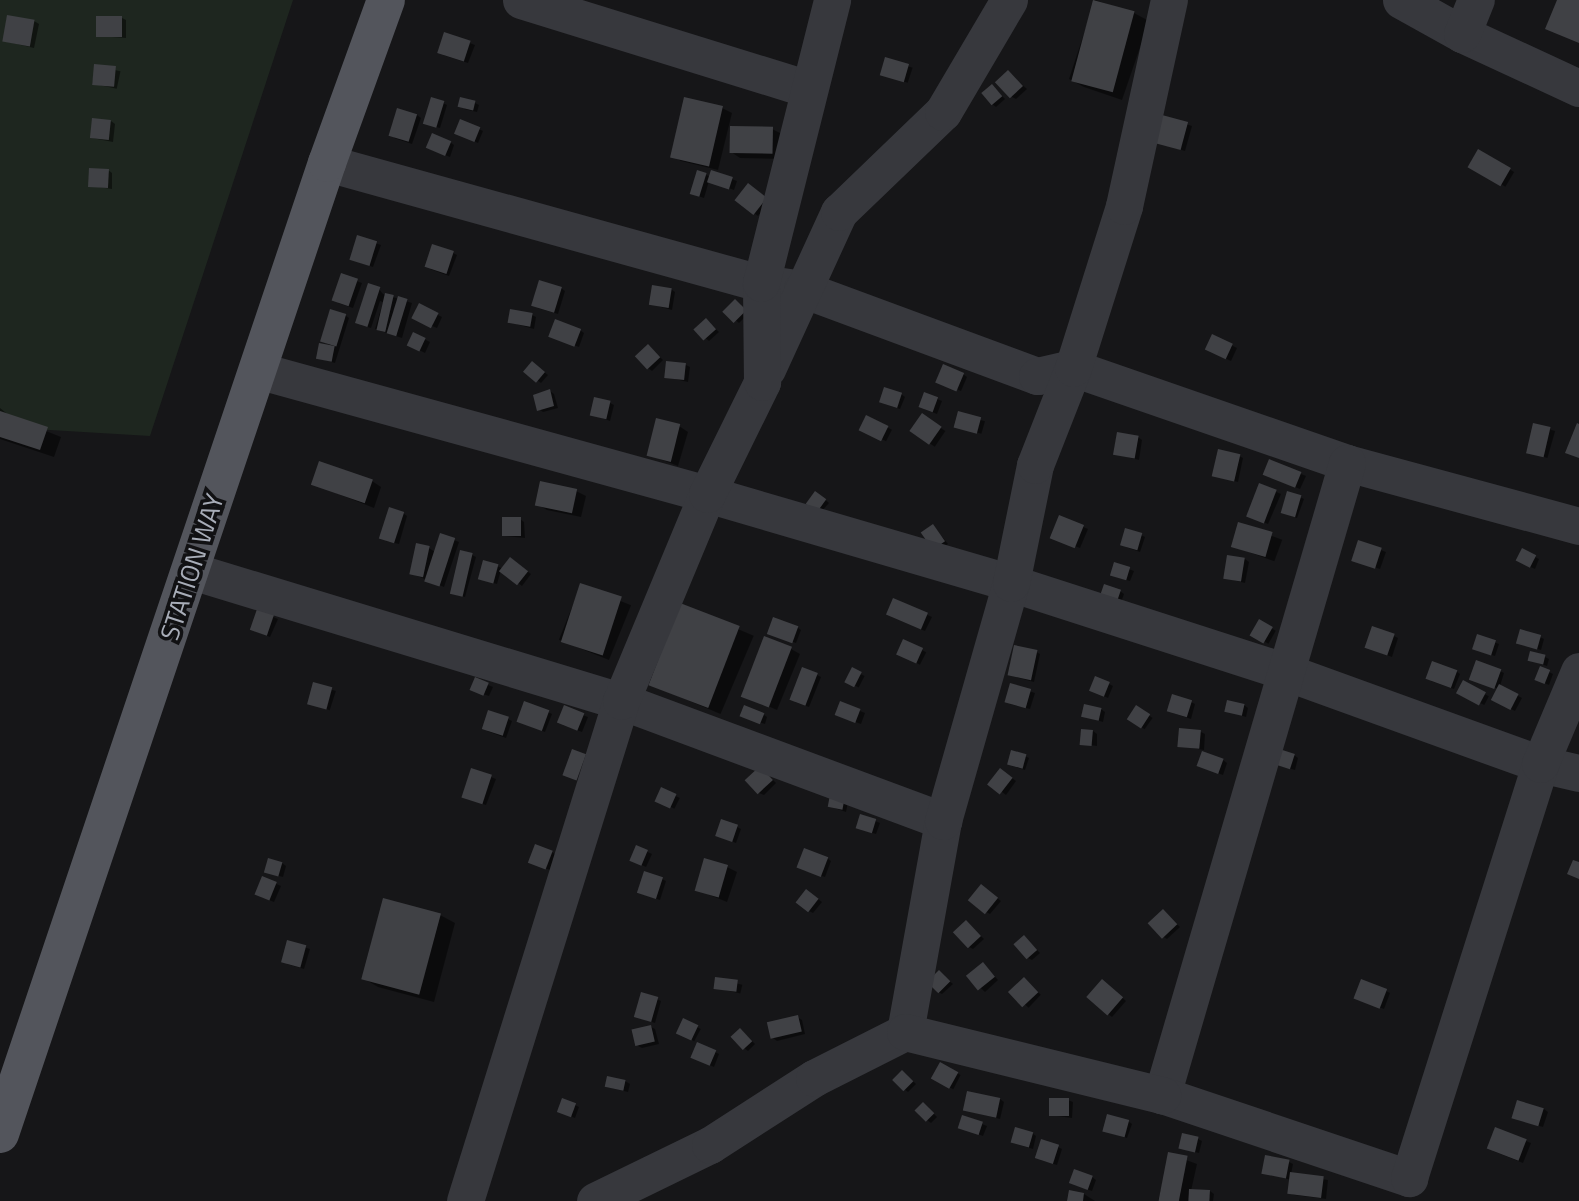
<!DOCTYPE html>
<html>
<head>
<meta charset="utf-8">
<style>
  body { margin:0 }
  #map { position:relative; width:1579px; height:1201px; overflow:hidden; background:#161618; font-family:"Titillium Web",sans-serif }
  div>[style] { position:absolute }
  .green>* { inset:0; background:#1e261f }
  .shadow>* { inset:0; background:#0007; transform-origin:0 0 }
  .building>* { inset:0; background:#404145; transform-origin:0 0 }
  .minor>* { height:37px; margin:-18.5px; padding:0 18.5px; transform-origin:18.5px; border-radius:18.5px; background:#37383d }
  .major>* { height:38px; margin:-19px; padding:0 19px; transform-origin:19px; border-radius:19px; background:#53555c }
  span { translate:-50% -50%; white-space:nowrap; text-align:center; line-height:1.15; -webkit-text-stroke:7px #111113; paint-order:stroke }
  .street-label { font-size:26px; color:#a8adb8 }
</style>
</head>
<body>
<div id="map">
  <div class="green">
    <div style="clip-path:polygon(0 0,293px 0,150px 436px,0 427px)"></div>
  </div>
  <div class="shadow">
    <div style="clip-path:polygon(1095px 0,1134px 13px,1149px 21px,1122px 100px,1084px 87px,1069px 79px)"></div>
    <div style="clip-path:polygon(122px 18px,126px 20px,126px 38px,98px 36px)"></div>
    <div style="clip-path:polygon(34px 21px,39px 24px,34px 48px,4px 41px)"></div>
    <div style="clip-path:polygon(445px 34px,475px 45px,468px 63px,443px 55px)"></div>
    <div style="left:886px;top:59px;width:28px;height:16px;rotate:18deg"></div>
    <div style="left:96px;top:66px;width:25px;height:18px;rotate:12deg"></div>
    <div style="clip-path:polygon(1009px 73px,1027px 89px,1016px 99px,1012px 97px)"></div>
    <div style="clip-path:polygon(992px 86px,1005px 99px,996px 107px,992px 104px)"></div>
    <div style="clip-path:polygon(443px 103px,447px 105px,440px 128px,429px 125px)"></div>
    <div style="clip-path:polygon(475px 103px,479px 105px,477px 112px,464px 109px)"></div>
    <div style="clip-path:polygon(722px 108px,732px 113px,718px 170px,681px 161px,672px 156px)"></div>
    <div style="clip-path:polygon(417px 115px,421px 118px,412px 144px,394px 138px)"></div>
    <div style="clip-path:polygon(1164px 117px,1192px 126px,1185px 151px,1161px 144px)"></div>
    <div style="clip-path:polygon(111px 121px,115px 124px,113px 142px,92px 138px)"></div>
    <div style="clip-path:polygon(479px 129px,483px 131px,478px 143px,460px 135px)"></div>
    <div style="clip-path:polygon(772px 129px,782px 134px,781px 159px,740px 158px,731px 152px)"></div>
    <div style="clip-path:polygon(450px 142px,454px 145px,450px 157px,432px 150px)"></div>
    <div style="left:1479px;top:151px;width:41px;height:17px;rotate:31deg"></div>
    <div style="clip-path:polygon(108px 170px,112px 173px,112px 189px,91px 186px)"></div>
    <div style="clip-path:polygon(712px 172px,737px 181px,734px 190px,709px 181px,704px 198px,695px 195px,706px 175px,711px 177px)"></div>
    <div style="clip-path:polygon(737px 200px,770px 201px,758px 216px)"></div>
    <div style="clip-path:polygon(358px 237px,381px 245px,373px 267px,355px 261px)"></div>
    <div style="clip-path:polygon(453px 253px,457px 255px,449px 276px,430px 269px)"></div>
    <div style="clip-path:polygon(342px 276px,362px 283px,353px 308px,338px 303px)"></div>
    <div style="clip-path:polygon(561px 288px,565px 291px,558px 314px,538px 308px)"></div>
    <div style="clip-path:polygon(379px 289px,383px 294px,412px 303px,402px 338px,375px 329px,383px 302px,380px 301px,371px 328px,361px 325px)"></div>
    <div style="clip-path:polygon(671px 289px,675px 292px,672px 310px,650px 304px)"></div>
    <div style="clip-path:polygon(420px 306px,442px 317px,437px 328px,418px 320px)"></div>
    <div style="clip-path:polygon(725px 311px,749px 313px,739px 323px)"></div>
    <div style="clip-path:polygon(345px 315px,349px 318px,335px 363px,321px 359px,333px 347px,322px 341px)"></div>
    <div style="clip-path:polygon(532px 315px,536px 317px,534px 329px,509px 322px)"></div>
    <div style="clip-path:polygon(706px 320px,719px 332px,709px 341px,696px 330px)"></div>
    <div style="clip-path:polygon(580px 330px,584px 333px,579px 347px,555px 338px)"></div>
    <div style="clip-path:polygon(414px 334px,430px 342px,425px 353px,413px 347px)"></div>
    <div style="clip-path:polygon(1213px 336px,1237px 348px,1231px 361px,1211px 352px)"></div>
    <div style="clip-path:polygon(648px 346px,663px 360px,652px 371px,648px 368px)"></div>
    <div style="clip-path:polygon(686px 365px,690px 367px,688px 382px,666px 377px)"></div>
    <div style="clip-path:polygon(536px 366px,548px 375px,541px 383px,526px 372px)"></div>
    <div style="clip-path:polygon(963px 374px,967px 377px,961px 391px,942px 383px)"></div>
    <div style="clip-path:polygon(550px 391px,554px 394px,558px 408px,543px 412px,539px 409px)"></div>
    <div style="clip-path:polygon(901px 394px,905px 397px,900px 409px,885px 404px)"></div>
    <div style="clip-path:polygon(925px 394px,942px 401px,937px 414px,924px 409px)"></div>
    <div style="clip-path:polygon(610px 403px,614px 405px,610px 421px,591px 414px)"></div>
    <div style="clip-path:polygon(0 408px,11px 417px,61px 437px,54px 457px,0 439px)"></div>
    <div style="left:960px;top:414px;width:26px;height:13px;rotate:16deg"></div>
    <div style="left:923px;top:416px;width:27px;height:19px;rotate:34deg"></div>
    <div style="left:867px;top:417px;width:28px;height:13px;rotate:27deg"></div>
    <div style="left:1534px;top:425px;width:22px;height:28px;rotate:16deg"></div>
    <div style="clip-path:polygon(679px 426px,688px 432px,678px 466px,647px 454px)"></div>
    <div style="clip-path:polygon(1138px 437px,1142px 440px,1139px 460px,1115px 454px)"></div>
    <div style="clip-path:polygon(1239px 456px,1243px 458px,1238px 482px,1218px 477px)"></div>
    <div style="clip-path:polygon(1270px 461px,1306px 476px,1300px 489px,1269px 477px)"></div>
    <div style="clip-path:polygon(372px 481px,381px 487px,374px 508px,313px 484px)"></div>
    <div style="clip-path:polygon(1260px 485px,1281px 494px,1268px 524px,1251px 517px)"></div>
    <div style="clip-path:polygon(576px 491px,586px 496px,581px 517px,547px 510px,537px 504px)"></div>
    <div style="clip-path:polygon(820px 495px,829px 503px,821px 512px,817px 510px)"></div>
    <div style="clip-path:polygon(1300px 497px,1304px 499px,1297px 518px,1286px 514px)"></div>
    <div style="clip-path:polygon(403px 513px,407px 516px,399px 544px,386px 541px)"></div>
    <div style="clip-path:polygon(1060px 517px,1088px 529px,1080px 548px,1056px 539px)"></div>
    <div style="clip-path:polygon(520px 519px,524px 522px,525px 538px,505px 536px)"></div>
    <div style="left:1239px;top:524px;width:46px;height:23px;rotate:20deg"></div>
    <div style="clip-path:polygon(933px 526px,948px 544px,938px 551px)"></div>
    <div style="clip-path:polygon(1141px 535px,1145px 537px,1140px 552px,1126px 547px)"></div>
    <div style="clip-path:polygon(454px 540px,459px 542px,444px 587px,410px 573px,429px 548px,435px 552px)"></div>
    <div style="clip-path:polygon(1359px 542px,1386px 552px,1380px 569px,1358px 562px)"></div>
    <div style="clip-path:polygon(1523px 551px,1539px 559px,1535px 569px,1522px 563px)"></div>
    <div style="clip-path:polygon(472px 555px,476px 557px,465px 597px,453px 594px)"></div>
    <div style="clip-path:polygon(1245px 559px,1249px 562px,1245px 583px,1225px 578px)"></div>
    <div style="clip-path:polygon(515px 562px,531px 574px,522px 586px,501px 570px,497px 584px,479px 579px,497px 566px,503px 569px)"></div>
    <div style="clip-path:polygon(1115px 564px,1134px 571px,1130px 581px,1116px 577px)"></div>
    <div style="left:581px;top:585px;width:54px;height:59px;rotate:22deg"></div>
    <div style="clip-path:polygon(1120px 591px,1124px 594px,1119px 608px,1104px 604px)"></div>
    <div style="clip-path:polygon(894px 600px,932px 617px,925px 631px,892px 617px)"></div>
    <div style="left:681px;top:605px;width:79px;height:85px;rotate:23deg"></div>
    <div style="clip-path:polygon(258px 611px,278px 619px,270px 637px,255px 631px)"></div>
    <div style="left:1260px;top:622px;width:18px;height:15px;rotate:29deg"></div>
    <div style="clip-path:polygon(797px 627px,801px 630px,796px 643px,773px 635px)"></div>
    <div style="clip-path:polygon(1394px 636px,1398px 638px,1392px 657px,1370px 649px)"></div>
    <div style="clip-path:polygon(1478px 636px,1499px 644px,1495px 656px,1478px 651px)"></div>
    <div style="clip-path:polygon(1540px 637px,1544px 639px,1541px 650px,1522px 644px)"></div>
    <div style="left:904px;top:641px;width:25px;height:14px;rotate:27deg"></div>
    <div style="clip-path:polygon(791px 649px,800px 654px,777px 710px,742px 695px)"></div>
    <div style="clip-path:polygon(1036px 652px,1040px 654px,1034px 682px,1008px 675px)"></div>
    <div style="clip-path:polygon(1545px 657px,1549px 659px,1547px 666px,1530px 660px)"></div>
    <div style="left:853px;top:670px;width:13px;height:13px;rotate:27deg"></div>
    <div style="clip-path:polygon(1456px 671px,1460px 674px,1454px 689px,1431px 681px)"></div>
    <div style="clip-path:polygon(1500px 671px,1504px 673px,1500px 686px,1522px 698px,1515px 711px,1493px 700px,1499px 689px,1476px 681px)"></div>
    <div style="clip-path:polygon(1549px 672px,1553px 674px,1549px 685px,1542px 682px)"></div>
    <div style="clip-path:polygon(817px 675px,821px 677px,809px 707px,795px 702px)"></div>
    <div style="clip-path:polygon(476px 680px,493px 687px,489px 696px,477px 692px)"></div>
    <div style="left:1463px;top:683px;width:29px;height:10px;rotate:27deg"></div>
    <div style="left:314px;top:684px;width:23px;height:20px;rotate:18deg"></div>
    <div style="clip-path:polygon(1109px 684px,1113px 686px,1108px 698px,1095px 692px)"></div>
    <div style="clip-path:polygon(1011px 685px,1035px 693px,1030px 709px,1010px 704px)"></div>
    <div style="clip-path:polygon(1191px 702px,1195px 704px,1191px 719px,1173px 713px)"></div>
    <div style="clip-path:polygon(841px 703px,865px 713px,861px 724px,841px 717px)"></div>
    <div style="clip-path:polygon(1244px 705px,1248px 708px,1246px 717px,1227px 711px)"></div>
    <div style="left:1137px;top:707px;width:19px;height:14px;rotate:35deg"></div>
    <div style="clip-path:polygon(565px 708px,588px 717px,582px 732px,563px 725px)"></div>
    <div style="clip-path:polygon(1101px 709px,1105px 712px,1103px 722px,1084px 716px)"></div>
    <div style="clip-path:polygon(548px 712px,552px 714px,545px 732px,522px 723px)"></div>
    <div style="clip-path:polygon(763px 714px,767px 717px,765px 724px,746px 718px)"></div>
    <div style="clip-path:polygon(508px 719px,512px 721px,506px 738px,487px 731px)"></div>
    <div style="clip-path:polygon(1093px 731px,1097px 734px,1097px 746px,1082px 744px)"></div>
    <div style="clip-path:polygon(1201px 732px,1205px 734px,1204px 750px,1179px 746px)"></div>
    <div style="clip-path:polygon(1294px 755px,1298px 758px,1295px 770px,1274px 764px)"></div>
    <div style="clip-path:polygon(1025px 756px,1029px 758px,1025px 770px,1012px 766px)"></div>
    <div style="clip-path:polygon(1223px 760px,1227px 763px,1223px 775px,1203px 768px)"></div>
    <div style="clip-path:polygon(472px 770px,496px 779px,486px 805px,467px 799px)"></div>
    <div style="clip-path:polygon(764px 771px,776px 783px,764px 795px,759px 793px)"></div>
    <div style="clip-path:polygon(1005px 773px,1016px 781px,1006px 795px,1002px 792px)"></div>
    <div style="left:662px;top:789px;width:20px;height:12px;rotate:27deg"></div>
    <div style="clip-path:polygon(848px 802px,846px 812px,829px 806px)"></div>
    <div style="clip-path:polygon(875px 821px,880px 823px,876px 834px,862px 830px)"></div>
    <div style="clip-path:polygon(737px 827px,741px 829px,736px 843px,721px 837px)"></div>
    <div style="clip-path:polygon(637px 847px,652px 854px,646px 867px,635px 862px)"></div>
    <div style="clip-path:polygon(552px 852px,556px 855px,550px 870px,534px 864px)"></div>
    <div style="clip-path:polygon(827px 858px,831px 861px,825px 877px,803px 870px)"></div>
    <div style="clip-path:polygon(282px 863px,286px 866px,283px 877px,271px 874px)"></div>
    <div style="clip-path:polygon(727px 867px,737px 872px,727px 902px,695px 889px)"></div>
    <div style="clip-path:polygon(263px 878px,281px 886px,274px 902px,261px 897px)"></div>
    <div style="clip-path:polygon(662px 879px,666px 881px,660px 900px,642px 894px)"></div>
    <div style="clip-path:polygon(985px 889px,1001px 901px,990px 914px,986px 912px)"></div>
    <div style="clip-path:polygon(810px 893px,822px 902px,813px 913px,809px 911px)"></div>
    <div style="clip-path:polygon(1163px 911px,1180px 927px,1167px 939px,1162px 936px)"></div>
    <div style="clip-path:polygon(440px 915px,455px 923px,434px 1002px,378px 987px,363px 978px)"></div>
    <div style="clip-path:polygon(967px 923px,984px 939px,973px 949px,969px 947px)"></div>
    <div style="clip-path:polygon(1024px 937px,1040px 953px,1032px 960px,1028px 958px)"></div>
    <div style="clip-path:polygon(288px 942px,310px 949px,304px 969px,287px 964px)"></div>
    <div style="clip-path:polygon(983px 964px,998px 980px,985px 992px,968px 976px)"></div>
    <div style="clip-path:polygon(939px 972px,953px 984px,942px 994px,938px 992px)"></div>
    <div style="left:717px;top:979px;width:26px;height:9px;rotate:13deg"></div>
    <div style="left:1024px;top:979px;width:23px;height:18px;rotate:43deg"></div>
    <div style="clip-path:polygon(1106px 983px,1126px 1001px,1112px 1017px,1108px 1014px)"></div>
    <div style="clip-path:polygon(1386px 991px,1390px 993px,1384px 1009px,1360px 1000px)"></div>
    <div style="clip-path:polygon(657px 999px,661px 1001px,655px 1023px,640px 1018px)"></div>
    <div style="clip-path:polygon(797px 1017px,802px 1020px,805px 1034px,777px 1041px,773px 1038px)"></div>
    <div style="left:684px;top:1020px;width:19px;height:14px;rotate:28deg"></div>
    <div style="clip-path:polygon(651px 1027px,655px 1029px,659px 1044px,642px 1048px,638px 1046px)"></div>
    <div style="clip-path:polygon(744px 1033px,755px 1044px,748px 1051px,744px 1048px)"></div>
    <div style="clip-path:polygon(715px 1052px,719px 1054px,714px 1067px,696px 1059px)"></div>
    <div style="left:941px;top:1065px;width:22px;height:16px;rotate:27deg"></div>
    <div style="clip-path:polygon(903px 1072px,916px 1084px,908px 1092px,904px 1089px)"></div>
    <div style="clip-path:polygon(625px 1081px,630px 1084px,628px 1092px,607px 1087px)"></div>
    <div style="clip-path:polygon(1000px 1099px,1004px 1102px,1000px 1119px,965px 1110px)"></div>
    <div style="clip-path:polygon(1068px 1100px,1073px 1102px,1072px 1118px,1050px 1115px)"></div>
    <div style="clip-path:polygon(575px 1105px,579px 1107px,575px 1118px,562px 1113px)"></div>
    <div style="clip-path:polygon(927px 1107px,937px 1117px,931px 1123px,927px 1120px)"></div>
    <div style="clip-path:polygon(1544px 1109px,1548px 1112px,1543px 1127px,1518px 1120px)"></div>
    <div style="clip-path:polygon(963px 1117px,987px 1126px,983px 1136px,964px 1129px)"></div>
    <div style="clip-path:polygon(1128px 1121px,1132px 1124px,1127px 1138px,1108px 1132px)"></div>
    <div style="clip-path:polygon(1496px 1129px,1531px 1143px,1523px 1163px,1493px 1151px)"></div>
    <div style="clip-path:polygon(1032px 1133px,1036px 1136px,1033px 1149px,1013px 1143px)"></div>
    <div style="clip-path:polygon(1198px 1139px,1202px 1141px,1199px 1153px,1184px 1149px)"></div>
    <div style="clip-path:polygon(1058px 1147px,1062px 1149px,1057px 1165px,1041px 1160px)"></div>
    <div style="clip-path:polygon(1170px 1154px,1197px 1164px,1191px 1191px,1210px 1191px,1214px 1194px,1213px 1201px,1158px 1201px)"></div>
    <div style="clip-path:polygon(1289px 1162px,1293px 1164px,1291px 1174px,1328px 1180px,1326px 1199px,1294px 1195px,1290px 1193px,1291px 1180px,1262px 1172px)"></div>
    <div style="clip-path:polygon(1092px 1177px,1096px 1180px,1092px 1191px,1075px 1185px)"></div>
    <div style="clip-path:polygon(1070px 1192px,1084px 1194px,1095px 1201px,1068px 1201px)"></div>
  </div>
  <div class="building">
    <div style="left:1093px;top:0;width:43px;height:84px;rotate:15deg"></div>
    <div style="clip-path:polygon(1557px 0,1579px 0,1579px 43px,1545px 29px)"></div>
    <div style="left:7px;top:15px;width:28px;height:27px;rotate:10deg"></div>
    <div style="left:96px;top:16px;width:26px;height:21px"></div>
    <div style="left:444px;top:32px;width:28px;height:22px;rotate:18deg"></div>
    <div style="left:885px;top:57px;width:25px;height:19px;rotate:16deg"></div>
    <div style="left:94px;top:64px;width:22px;height:21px;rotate:5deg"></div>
    <div style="left:1008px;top:70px;width:22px;height:18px;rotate:47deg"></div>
    <div style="left:992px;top:84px;width:16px;height:14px;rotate:50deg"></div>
    <div style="left:431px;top:97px;width:14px;height:28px;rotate:17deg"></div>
    <div style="left:460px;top:97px;width:16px;height:10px;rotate:14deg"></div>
    <div style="left:684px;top:97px;width:40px;height:62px;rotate:13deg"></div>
    <div style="left:397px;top:108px;width:21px;height:29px;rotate:17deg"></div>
    <div style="left:1162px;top:115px;width:27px;height:29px;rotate:15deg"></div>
    <div style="left:92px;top:118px;width:19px;height:20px;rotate:6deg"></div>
    <div style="left:460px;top:119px;width:22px;height:16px;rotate:22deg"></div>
    <div style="left:730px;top:126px;width:43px;height:27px;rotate:1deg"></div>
    <div style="left:432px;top:133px;width:21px;height:16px;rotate:23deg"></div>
    <div style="left:1478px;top:149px;width:38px;height:21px;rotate:30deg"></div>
    <div style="left:89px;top:168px;width:20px;height:19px;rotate:3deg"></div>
    <div style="left:697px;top:170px;width:10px;height:25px;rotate:17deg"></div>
    <div style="left:711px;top:170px;width:23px;height:13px;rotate:18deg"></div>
    <div style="left:748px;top:183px;width:24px;height:22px;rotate:38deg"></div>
    <div style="left:357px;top:235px;width:21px;height:26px;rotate:17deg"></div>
    <div style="left:432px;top:244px;width:23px;height:24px;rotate:18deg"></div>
    <div style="left:341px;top:273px;width:18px;height:29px;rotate:19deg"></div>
    <div style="left:539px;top:280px;width:24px;height:27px;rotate:17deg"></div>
    <div style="left:368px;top:283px;width:13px;height:42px;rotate:18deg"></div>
    <div style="left:652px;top:285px;width:20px;height:20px;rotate:9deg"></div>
    <div style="left:385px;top:293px;width:9px;height:38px;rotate:13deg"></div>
    <div style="left:398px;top:296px;width:10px;height:39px;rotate:17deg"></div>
    <div style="left:735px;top:299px;width:16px;height:18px;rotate:45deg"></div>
    <div style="left:419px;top:303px;width:22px;height:17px;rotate:27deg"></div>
    <div style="left:330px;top:309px;width:17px;height:34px;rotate:17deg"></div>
    <div style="left:510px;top:309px;width:23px;height:14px;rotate:10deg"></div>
    <div style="left:706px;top:318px;width:15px;height:17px;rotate:48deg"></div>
    <div style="left:555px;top:319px;width:28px;height:19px;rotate:21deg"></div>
    <div style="left:413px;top:332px;width:14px;height:15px;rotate:25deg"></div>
    <div style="left:1212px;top:334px;width:23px;height:17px;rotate:25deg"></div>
    <div style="left:319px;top:343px;width:16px;height:16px;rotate:11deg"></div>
    <div style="left:648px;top:344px;width:18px;height:18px;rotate:47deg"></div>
    <div style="left:532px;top:361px;width:17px;height:14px;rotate:40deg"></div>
    <div style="left:666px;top:361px;width:20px;height:17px;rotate:6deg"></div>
    <div style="left:943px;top:364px;width:23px;height:20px;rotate:23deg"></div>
    <div style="left:884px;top:387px;width:19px;height:16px;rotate:18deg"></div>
    <div style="clip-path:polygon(550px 389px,554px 406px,537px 411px,533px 395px)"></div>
    <div style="left:924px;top:392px;width:15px;height:16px;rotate:20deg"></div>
    <div style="left:594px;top:397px;width:17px;height:19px;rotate:13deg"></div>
    <div style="clip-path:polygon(0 411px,48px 427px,40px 450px,0 437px)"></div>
    <div style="left:958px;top:411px;width:24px;height:17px;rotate:15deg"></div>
    <div style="left:922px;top:413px;width:24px;height:22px;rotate:35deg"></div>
    <div style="left:866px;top:415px;width:25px;height:17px;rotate:26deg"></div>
    <div style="left:656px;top:418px;width:25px;height:39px;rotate:14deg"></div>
    <div style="left:1533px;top:423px;width:18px;height:31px;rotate:13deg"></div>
    <div style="clip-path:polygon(1577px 423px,1579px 424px,1579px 458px,1565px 453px)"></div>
    <div style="left:1117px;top:432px;width:22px;height:23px;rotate:10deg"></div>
    <div style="left:1218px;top:449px;width:23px;height:28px;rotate:13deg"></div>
    <div style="left:1269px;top:459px;width:35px;height:17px;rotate:22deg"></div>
    <div style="left:319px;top:461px;width:57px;height:25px;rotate:19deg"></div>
    <div style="left:540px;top:481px;width:38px;height:25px;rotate:12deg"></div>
    <div style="left:1259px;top:483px;width:19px;height:36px;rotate:21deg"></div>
    <div style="left:815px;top:491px;width:14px;height:16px;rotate:36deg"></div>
    <div style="left:1287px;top:491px;width:15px;height:23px;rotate:16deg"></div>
    <div style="left:389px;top:507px;width:16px;height:33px;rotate:18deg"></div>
    <div style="left:1059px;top:515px;width:27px;height:25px;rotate:22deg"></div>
    <div style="left:521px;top:517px;width:19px;height:19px;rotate:90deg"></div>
    <div style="left:1238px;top:522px;width:36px;height:26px;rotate:16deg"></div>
    <div style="left:933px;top:524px;width:21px;height:15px;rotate:55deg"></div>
    <div style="left:1125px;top:528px;width:18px;height:18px;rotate:16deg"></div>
    <div style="left:440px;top:533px;width:16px;height:51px;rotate:18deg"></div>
    <div style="left:1358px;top:540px;width:25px;height:22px;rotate:18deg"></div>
    <div style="left:416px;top:543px;width:14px;height:32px;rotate:12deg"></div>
    <div style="left:1522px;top:548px;width:16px;height:14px;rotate:27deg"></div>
    <div style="left:460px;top:550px;width:13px;height:45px;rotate:13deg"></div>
    <div style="left:1227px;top:555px;width:18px;height:24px;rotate:9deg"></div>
    <div style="left:510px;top:557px;width:23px;height:18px;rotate:38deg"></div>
    <div style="left:483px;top:560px;width:16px;height:20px;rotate:15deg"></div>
    <div style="left:1114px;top:562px;width:17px;height:14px;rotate:17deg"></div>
    <div style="left:580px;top:583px;width:44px;height:62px;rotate:18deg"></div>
    <div style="left:1104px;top:584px;width:18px;height:19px;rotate:19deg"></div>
    <div style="left:893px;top:598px;width:38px;height:18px;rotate:23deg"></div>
    <div style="left:680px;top:603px;width:64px;height:88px;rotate:21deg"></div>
    <div style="left:257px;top:609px;width:18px;height:22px;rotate:19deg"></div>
    <div style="left:773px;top:617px;width:27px;height:18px;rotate:20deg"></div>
    <div style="left:1259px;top:619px;width:16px;height:19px;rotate:30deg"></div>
    <div style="left:1372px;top:626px;width:24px;height:23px;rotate:19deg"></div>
    <div style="left:1520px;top:629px;width:22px;height:15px;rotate:16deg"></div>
    <div style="left:1477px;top:634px;width:20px;height:16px;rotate:18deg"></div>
    <div style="left:764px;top:636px;width:30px;height:65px;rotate:21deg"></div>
    <div style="left:903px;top:639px;width:22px;height:17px;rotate:24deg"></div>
    <div style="left:1014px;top:645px;width:24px;height:31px;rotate:12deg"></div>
    <div style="left:1530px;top:651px;width:16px;height:10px;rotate:14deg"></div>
    <div style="left:1476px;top:660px;width:27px;height:21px;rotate:20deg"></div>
    <div style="left:1432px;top:661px;width:27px;height:19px;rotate:20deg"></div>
    <div style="left:1540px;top:666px;width:11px;height:15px;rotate:22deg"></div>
    <div style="left:802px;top:667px;width:17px;height:35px;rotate:21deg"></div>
    <div style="left:852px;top:667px;width:11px;height:17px;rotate:27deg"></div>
    <div style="left:1095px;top:676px;width:16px;height:16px;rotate:22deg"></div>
    <div style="left:475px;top:677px;width:15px;height:14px;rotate:23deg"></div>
    <div style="left:1463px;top:680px;width:26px;height:15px;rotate:28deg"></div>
    <div style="left:313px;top:682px;width:20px;height:23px;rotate:15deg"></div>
    <div style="left:1010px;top:683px;width:22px;height:20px;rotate:16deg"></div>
    <div style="left:1499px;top:684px;width:22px;height:18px;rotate:27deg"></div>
    <div style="left:1172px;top:694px;width:21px;height:18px;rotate:17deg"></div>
    <div style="left:1227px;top:700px;width:18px;height:12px;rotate:13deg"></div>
    <div style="left:524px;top:701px;width:27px;height:22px;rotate:20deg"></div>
    <div style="left:840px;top:701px;width:22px;height:15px;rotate:21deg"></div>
    <div style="left:1084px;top:704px;width:18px;height:13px;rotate:13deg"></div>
    <div style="left:564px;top:705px;width:22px;height:19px;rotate:22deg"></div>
    <div style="left:744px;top:705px;width:22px;height:12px;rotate:22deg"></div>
    <div style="left:1136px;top:705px;width:17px;height:17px;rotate:33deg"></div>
    <div style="left:488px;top:710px;width:22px;height:20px;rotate:18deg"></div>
    <div style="left:1179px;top:728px;width:22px;height:19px;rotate:5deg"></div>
    <div style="left:1081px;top:729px;width:12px;height:16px;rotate:5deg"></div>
    <div style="left:1273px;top:747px;width:23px;height:16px;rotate:18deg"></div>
    <div style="left:572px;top:749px;width:15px;height:28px;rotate:20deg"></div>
    <div style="left:1011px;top:750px;width:16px;height:15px;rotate:15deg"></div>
    <div style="left:1202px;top:751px;width:23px;height:16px;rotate:20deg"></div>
    <div style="left:760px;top:766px;width:19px;height:21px;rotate:47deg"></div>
    <div style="left:471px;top:768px;width:22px;height:31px;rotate:18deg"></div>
    <div style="left:1000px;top:768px;width:16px;height:21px;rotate:38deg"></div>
    <div style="left:661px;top:787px;width:17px;height:16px;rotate:24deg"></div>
    <div style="left:830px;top:795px;width:15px;height:12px;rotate:11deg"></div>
    <div style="left:860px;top:814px;width:17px;height:15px;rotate:17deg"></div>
    <div style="left:721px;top:819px;width:18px;height:18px;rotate:19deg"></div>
    <div style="left:535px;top:844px;width:19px;height:20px;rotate:21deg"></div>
    <div style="left:636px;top:845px;width:13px;height:17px;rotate:23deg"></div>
    <div style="left:804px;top:848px;width:26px;height:21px;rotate:21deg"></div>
    <div style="left:268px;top:858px;width:15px;height:15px;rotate:16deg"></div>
    <div style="left:704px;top:858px;width:25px;height:34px;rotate:16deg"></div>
    <div style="clip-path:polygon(1573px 860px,1579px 862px,1579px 879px,1567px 874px)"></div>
    <div style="left:644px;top:871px;width:20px;height:23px;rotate:18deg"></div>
    <div style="left:262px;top:876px;width:16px;height:20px;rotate:22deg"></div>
    <div style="left:981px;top:884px;width:22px;height:21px;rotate:39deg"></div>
    <div style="left:806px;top:889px;width:16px;height:17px;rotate:38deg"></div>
    <div style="left:383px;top:898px;width:60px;height:84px;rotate:15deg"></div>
    <div style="left:1163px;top:909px;width:21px;height:21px;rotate:47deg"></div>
    <div style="left:966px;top:920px;width:22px;height:18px;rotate:47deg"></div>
    <div style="left:1024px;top:935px;width:20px;height:14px;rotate:49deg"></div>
    <div style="left:287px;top:940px;width:20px;height:23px;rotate:15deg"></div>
    <div style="left:983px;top:962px;width:19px;height:22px;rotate:51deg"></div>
    <div style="left:939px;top:970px;width:16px;height:17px;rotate:45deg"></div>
    <div style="left:715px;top:977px;width:23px;height:12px;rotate:7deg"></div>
    <div style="left:1024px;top:977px;width:21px;height:22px;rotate:47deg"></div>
    <div style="left:1102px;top:979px;width:28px;height:24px;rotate:41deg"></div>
    <div style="left:1361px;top:979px;width:28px;height:21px;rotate:21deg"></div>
    <div style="left:641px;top:992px;width:18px;height:26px;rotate:16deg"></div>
    <div style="left:798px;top:1015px;width:17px;height:32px;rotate:77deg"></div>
    <div style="left:683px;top:1018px;width:17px;height:17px;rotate:25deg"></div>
    <div style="left:651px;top:1025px;width:17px;height:20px;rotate:77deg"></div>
    <div style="left:740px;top:1028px;width:18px;height:13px;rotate:47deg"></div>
    <div style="left:697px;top:1042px;width:21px;height:17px;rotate:23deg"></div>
    <div style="left:940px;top:1062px;width:21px;height:19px;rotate:29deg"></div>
    <div style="left:902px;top:1070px;width:16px;height:14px;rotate:45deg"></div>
    <div style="left:607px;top:1076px;width:19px;height:11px;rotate:12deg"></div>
    <div style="left:967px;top:1091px;width:34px;height:20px;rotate:12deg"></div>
    <div style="left:562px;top:1098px;width:15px;height:15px;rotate:20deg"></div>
    <div style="left:1049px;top:1098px;width:20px;height:18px"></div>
    <div style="left:1517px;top:1100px;width:28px;height:19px;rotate:17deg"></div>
    <div style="left:923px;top:1102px;width:16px;height:12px;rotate:45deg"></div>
    <div style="left:1107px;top:1114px;width:23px;height:18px;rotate:15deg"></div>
    <div style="left:962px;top:1115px;width:22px;height:14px;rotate:18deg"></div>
    <div style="left:1015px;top:1127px;width:19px;height:16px;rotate:16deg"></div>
    <div style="left:1495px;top:1127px;width:34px;height:23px;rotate:21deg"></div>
    <div style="left:1182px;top:1133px;width:17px;height:16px;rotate:13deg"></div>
    <div style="left:1041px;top:1139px;width:19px;height:20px;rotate:18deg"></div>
    <div style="left:1168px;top:1152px;width:20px;height:50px;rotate:11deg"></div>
    <div style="left:1265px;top:1155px;width:25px;height:19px;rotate:11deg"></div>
    <div style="left:1074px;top:1169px;width:20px;height:15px;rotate:20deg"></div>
    <div style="left:1290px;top:1172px;width:34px;height:22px;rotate:7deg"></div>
    <div style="left:1189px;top:1189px;width:21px;height:12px;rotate:3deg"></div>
    <div style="clip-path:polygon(1069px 1190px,1084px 1193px,1083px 1201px,1067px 1201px)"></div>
  </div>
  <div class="minor">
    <div style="left:521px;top:0;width:300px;rotate:17.2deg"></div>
    <div style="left:1401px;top:0;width:70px;rotate:29.1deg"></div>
    <div style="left:1462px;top:34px;width:129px;rotate:24.8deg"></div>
    <div style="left:1462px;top:34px;width:37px;rotate:-68deg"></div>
    <div style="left:327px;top:163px;width:450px;rotate:15.5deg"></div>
    <div style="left:761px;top:283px;width:41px;rotate:8.3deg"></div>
    <div style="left:802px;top:289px;width:251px;rotate:20.3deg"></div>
    <div style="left:1037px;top:376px;width:37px;rotate:-13deg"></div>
    <div style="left:1073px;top:368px;width:290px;rotate:19.1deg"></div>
    <div style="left:1347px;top:463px;width:240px;rotate:15.2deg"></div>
    <div style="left:767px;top:369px;width:173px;rotate:-65.4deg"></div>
    <div style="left:839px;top:212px;width:144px;rotate:-43.9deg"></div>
    <div style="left:943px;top:112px;width:130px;rotate:-59.5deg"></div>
    <div style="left:257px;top:370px;width:467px;rotate:15.4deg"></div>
    <div style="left:707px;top:494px;width:317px;rotate:16.3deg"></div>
    <div style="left:1011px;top:583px;width:289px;rotate:17.9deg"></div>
    <div style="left:1286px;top:672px;width:270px;rotate:19.9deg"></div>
    <div style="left:1540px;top:764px;width:40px;rotate:13deg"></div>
    <div style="left:1347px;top:463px;width:659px;rotate:106.32deg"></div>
    <div style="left:1162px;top:1095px;width:261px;rotate:18.6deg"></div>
    <div style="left:1409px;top:1178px;width:434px;rotate:-72.4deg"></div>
    <div style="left:1540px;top:764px;width:101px;rotate:-67.2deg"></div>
    <div style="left:192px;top:571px;width:448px;rotate:16.9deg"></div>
    <div style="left:621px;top:701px;width:344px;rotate:20.4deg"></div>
    <div style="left:905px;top:1032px;width:214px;rotate:-79.8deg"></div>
    <div style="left:943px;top:821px;width:248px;rotate:-74.1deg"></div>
    <div style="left:1011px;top:583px;width:120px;rotate:-78.5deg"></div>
    <div style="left:1035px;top:465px;width:104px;rotate:-68.6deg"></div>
    <div style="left:1073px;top:368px;width:170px;rotate:-72.5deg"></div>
    <div style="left:1124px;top:206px;width:211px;rotate:-77.7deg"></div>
    <div style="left:465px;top:1201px;width:524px;rotate:-72.67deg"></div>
    <div style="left:621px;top:701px;width:224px;rotate:-67.4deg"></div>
    <div style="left:707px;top:494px;width:125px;rotate:-63.8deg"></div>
    <div style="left:762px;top:382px;width:99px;rotate:-90.6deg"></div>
    <div style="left:761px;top:283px;width:292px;rotate:-75.9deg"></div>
    <div style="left:595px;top:1201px;width:128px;rotate:-26deg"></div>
    <div style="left:710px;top:1145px;width:124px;rotate:-32.8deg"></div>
    <div style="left:814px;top:1078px;width:102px;rotate:-26.8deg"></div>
    <div style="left:905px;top:1032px;width:265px;rotate:13.8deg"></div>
  </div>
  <div class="major">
    <div style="left:0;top:1134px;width:1025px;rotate:-71.39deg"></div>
    <div style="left:327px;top:163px;width:173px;rotate:-70.1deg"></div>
  </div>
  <div class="street-label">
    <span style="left:192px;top:567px;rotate:-72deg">STATION WAY</span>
  </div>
</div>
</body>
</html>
